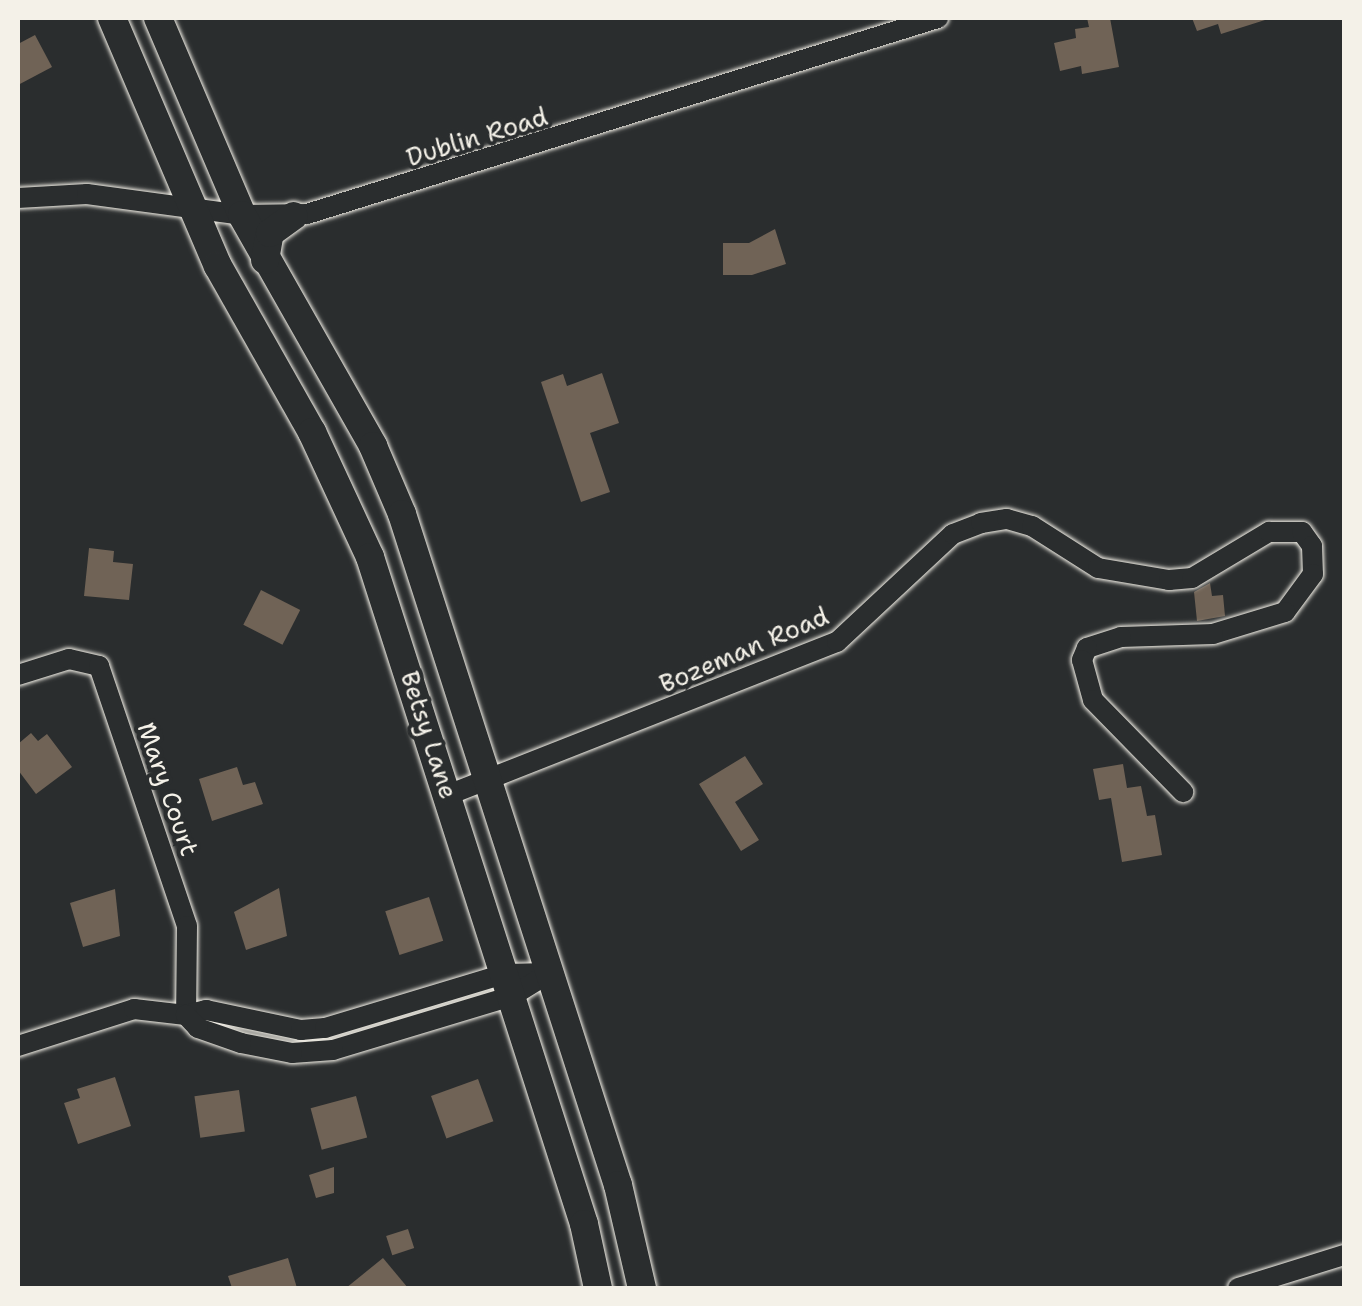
<!DOCTYPE html>
<html>
<head>
<meta charset="utf-8">
<style>
  body { margin:0 }
  #map { position:relative; width:1362px; height:1306px; overflow:hidden; background:#2a2d2e; font-family:"Shantell Sans",sans-serif }
  div>[style] { position:absolute }
  .building>* { inset:0; background:#706356; transform-origin:0 0 }
  .roads { filter:drop-shadow(0 0 2px #f4f1e8) drop-shadow(0 0 2px #f4f1e8) }
  .minor>* { height:20px; margin:-10px; padding:0 10px; transform-origin:10px; border-radius:10px; background:#2a2d2e }
  .major>* { height:28px; margin:-14px; padding:0 14px; transform-origin:14px; border-radius:14px; background:#2a2d2e }
  span { translate:-50% -50%; white-space:nowrap; text-align:center; line-height:1.15; -webkit-text-stroke:8px #2a2d2e; paint-order:stroke }
  .street-label { font-size:25px; color:#f4f1e8 }
  .frame { position:absolute; inset:0; border:20px solid #f4f1e8; pointer-events:none }
</style>
</head>
<body>
<div id="map">
  <div class="building">
    <div style="clip-path:polygon(1087px 18px,1110px 18px,1119px 67px,1082px 74px,1081px 66px,1060px 71px,1054px 43px,1076px 38px,1075px 29px,1089px 27px)"></div>
    <div style="clip-path:polygon(1192px 18px,1265px 18px,1265px 20px,1221px 34px,1218px 24px,1197px 31px)"></div>
    <div style="clip-path:polygon(35px 35px,52px 67px,18px 85px,18px 44px)"></div>
    <div style="clip-path:polygon(775px 229px,786px 264px,752px 275px,723px 275px,723px 243px,749px 243px)"></div>
    <div style="clip-path:polygon(602px 373px,619px 423px,590px 433px,610px 492px,581px 502px,541px 382px,563px 374px,567px 386px)"></div>
    <div style="clip-path:polygon(89px 548px,114px 551px,113px 562px,133px 564px,129px 600px,84px 596px)"></div>
    <div style="clip-path:polygon(1210px 583px,1212px 596px,1223px 595px,1225px 616px,1197px 621px,1194px 592px)"></div>
    <div style="left:261px;top:590px;width:44px;height:39px;rotate:27deg"></div>
    <div style="clip-path:polygon(31px 733px,38px 741px,47px 734px,72px 767px,36px 794px,18px 770px,18px 744px)"></div>
    <div style="clip-path:polygon(745px 756px,763px 784px,735px 802px,759px 840px,741px 851px,699px 784px)"></div>
    <div style="clip-path:polygon(1123px 764px,1127px 788px,1141px 786px,1147px 816px,1155px 815px,1162px 855px,1122px 862px,1111px 798px,1099px 800px,1093px 769px)"></div>
    <div style="clip-path:polygon(237px 767px,243px 785px,255px 782px,263px 804px,212px 821px,199px 779px)"></div>
    <div style="clip-path:polygon(279px 888px,287px 936px,246px 950px,234px 912px)"></div>
    <div style="clip-path:polygon(115px 889px,120px 936px,83px 947px,70px 903px)"></div>
    <div style="left:429px;top:897px;width:46px;height:46px;rotate:72deg"></div>
    <div style="clip-path:polygon(115px 1077px,131px 1126px,78px 1144px,64px 1103px,80px 1098px,77px 1089px)"></div>
    <div style="left:478px;top:1079px;width:45px;height:50px;rotate:70deg"></div>
    <div style="left:239px;top:1090px;width:42px;height:45px;rotate:82deg"></div>
    <div style="left:356px;top:1096px;width:43px;height:47px;rotate:75deg"></div>
    <div style="clip-path:polygon(334px 1167px,334px 1193px,316px 1198px,309px 1175px)"></div>
    <div style="left:408px;top:1229px;width:20px;height:23px;rotate:72deg"></div>
    <div style="clip-path:polygon(288px 1258px,297px 1288px,232px 1288px,228px 1276px)"></div>
    <div style="clip-path:polygon(383px 1258px,408px 1288px,346px 1288px)"></div>
  </div>
  <div class="roads">
    <div class="minor">
      <div style="left:18px;top:198px;width:69px;rotate:-3.3deg"></div>
      <div style="left:87px;top:194px;width:156px;rotate:7.7deg"></div>
      <div style="left:242px;top:215px;width:65px;rotate:-0.9deg"></div>
      <div style="left:307px;top:214px;width:661px;rotate:-17.26deg"></div>
      <div style="left:18px;top:675px;width:53px;rotate:-17.4deg"></div>
      <div style="left:69px;top:659px;width:31px;rotate:13deg"></div>
      <div style="left:99px;top:666px;width:274px;rotate:71.3deg"></div>
      <div style="left:187px;top:926px;width:89px;rotate:90.6deg"></div>
      <div style="left:448px;top:795px;width:418px;rotate:-21.5deg"></div>
      <div style="left:837px;top:642px;width:158px;rotate:-43deg"></div>
      <div style="left:953px;top:534px;width:30px;rotate:-21deg"></div>
      <div style="left:981px;top:523px;width:26px;rotate:-9deg"></div>
      <div style="left:1007px;top:519px;width:26px;rotate:16deg"></div>
      <div style="left:1032px;top:526px;width:78px;rotate:32.5deg"></div>
      <div style="left:1098px;top:568px;width:72px;rotate:9.6deg"></div>
      <div style="left:1169px;top:580px;width:23px;rotate:-5deg"></div>
      <div style="left:1192px;top:578px;width:90px;rotate:-30.9deg"></div>
      <div style="left:1269px;top:532px;width:33px"></div>
      <div style="left:1302px;top:532px;width:17px;rotate:54deg"></div>
      <div style="left:1312px;top:546px;width:28px;rotate:88deg"></div>
      <div style="left:1313px;top:574px;width:47px;rotate:126.4deg"></div>
      <div style="left:1285px;top:612px;width:75px;rotate:163deg"></div>
      <div style="left:1213px;top:634px;width:92px;rotate:178.1deg"></div>
      <div style="left:1121px;top:637px;width:36px;rotate:162deg"></div>
      <div style="left:1087px;top:648px;width:13px;rotate:113deg"></div>
      <div style="left:1082px;top:660px;width:41px;rotate:74.6deg"></div>
      <div style="left:1093px;top:700px;width:129px;rotate:45.6deg"></div>
      <div style="left:18px;top:1046px;width:122px;rotate:-17.7deg"></div>
      <div style="left:134px;top:1009px;width:52px;rotate:6.6deg"></div>
      <div style="left:186px;top:1015px;width:21px;rotate:-14deg"></div>
      <div style="left:206px;top:1010px;width:97px;rotate:11.9deg"></div>
      <div style="left:301px;top:1030px;width:24px;rotate:-5deg"></div>
      <div style="left:325px;top:1028px;width:187px;rotate:-16.8deg"></div>
      <div style="left:504px;top:974px;width:45px;rotate:-1.3deg"></div>
      <div style="left:549px;top:973px;width:44px;rotate:148.1deg"></div>
      <div style="left:512px;top:996px;width:187px;rotate:163.2deg"></div>
      <div style="left:333px;top:1050px;width:41px;rotate:175.8deg"></div>
      <div style="left:292px;top:1053px;width:52px;rotate:-168.9deg"></div>
      <div style="left:241px;top:1043px;width:46px;rotate:-160.8deg"></div>
      <div style="left:198px;top:1028px;width:18px;rotate:-133deg"></div>
      <div style="left:1238px;top:1288px;width:111px;rotate:-17.3deg"></div>
    </div>
    <div class="major">
      <div style="left:112px;top:18px;width:270px;rotate:66.9deg"></div>
      <div style="left:218px;top:266px;width:191px;rotate:60.5deg"></div>
      <div style="left:312px;top:432px;width:138px;rotate:65.1deg"></div>
      <div style="left:370px;top:557px;width:700px;rotate:72.21deg"></div>
      <div style="left:584px;top:1224px;width:66px;rotate:77.7deg"></div>
      <div style="left:158px;top:18px;width:214px;rotate:66.9deg"></div>
      <div style="left:242px;top:215px;width:266px;rotate:60.4deg"></div>
      <div style="left:373px;top:446px;width:74px;rotate:66.9deg"></div>
      <div style="left:402px;top:514px;width:705px;rotate:72.16deg"></div>
      <div style="left:618px;top:1185px;width:106px;rotate:76.9deg"></div>
      <div style="left:265px;top:260px;width:27px;rotate:-80deg"></div>
      <div style="left:270px;top:233px;width:29px;rotate:-36deg"></div>
    </div>
  </div>
  <div class="street-label">
    <span style="left:477px;top:137px;rotate:-17deg">Dublin Road</span>
    <span style="left:744px;top:650px;rotate:-23deg">Bozeman Road</span>
    <span style="left:429px;top:735px;rotate:72deg">Betsy Lane</span>
    <span style="left:168px;top:789px;rotate:71deg">Mary Court</span>
  </div>
  <div class="frame"></div>
</div>
</body>
</html>
